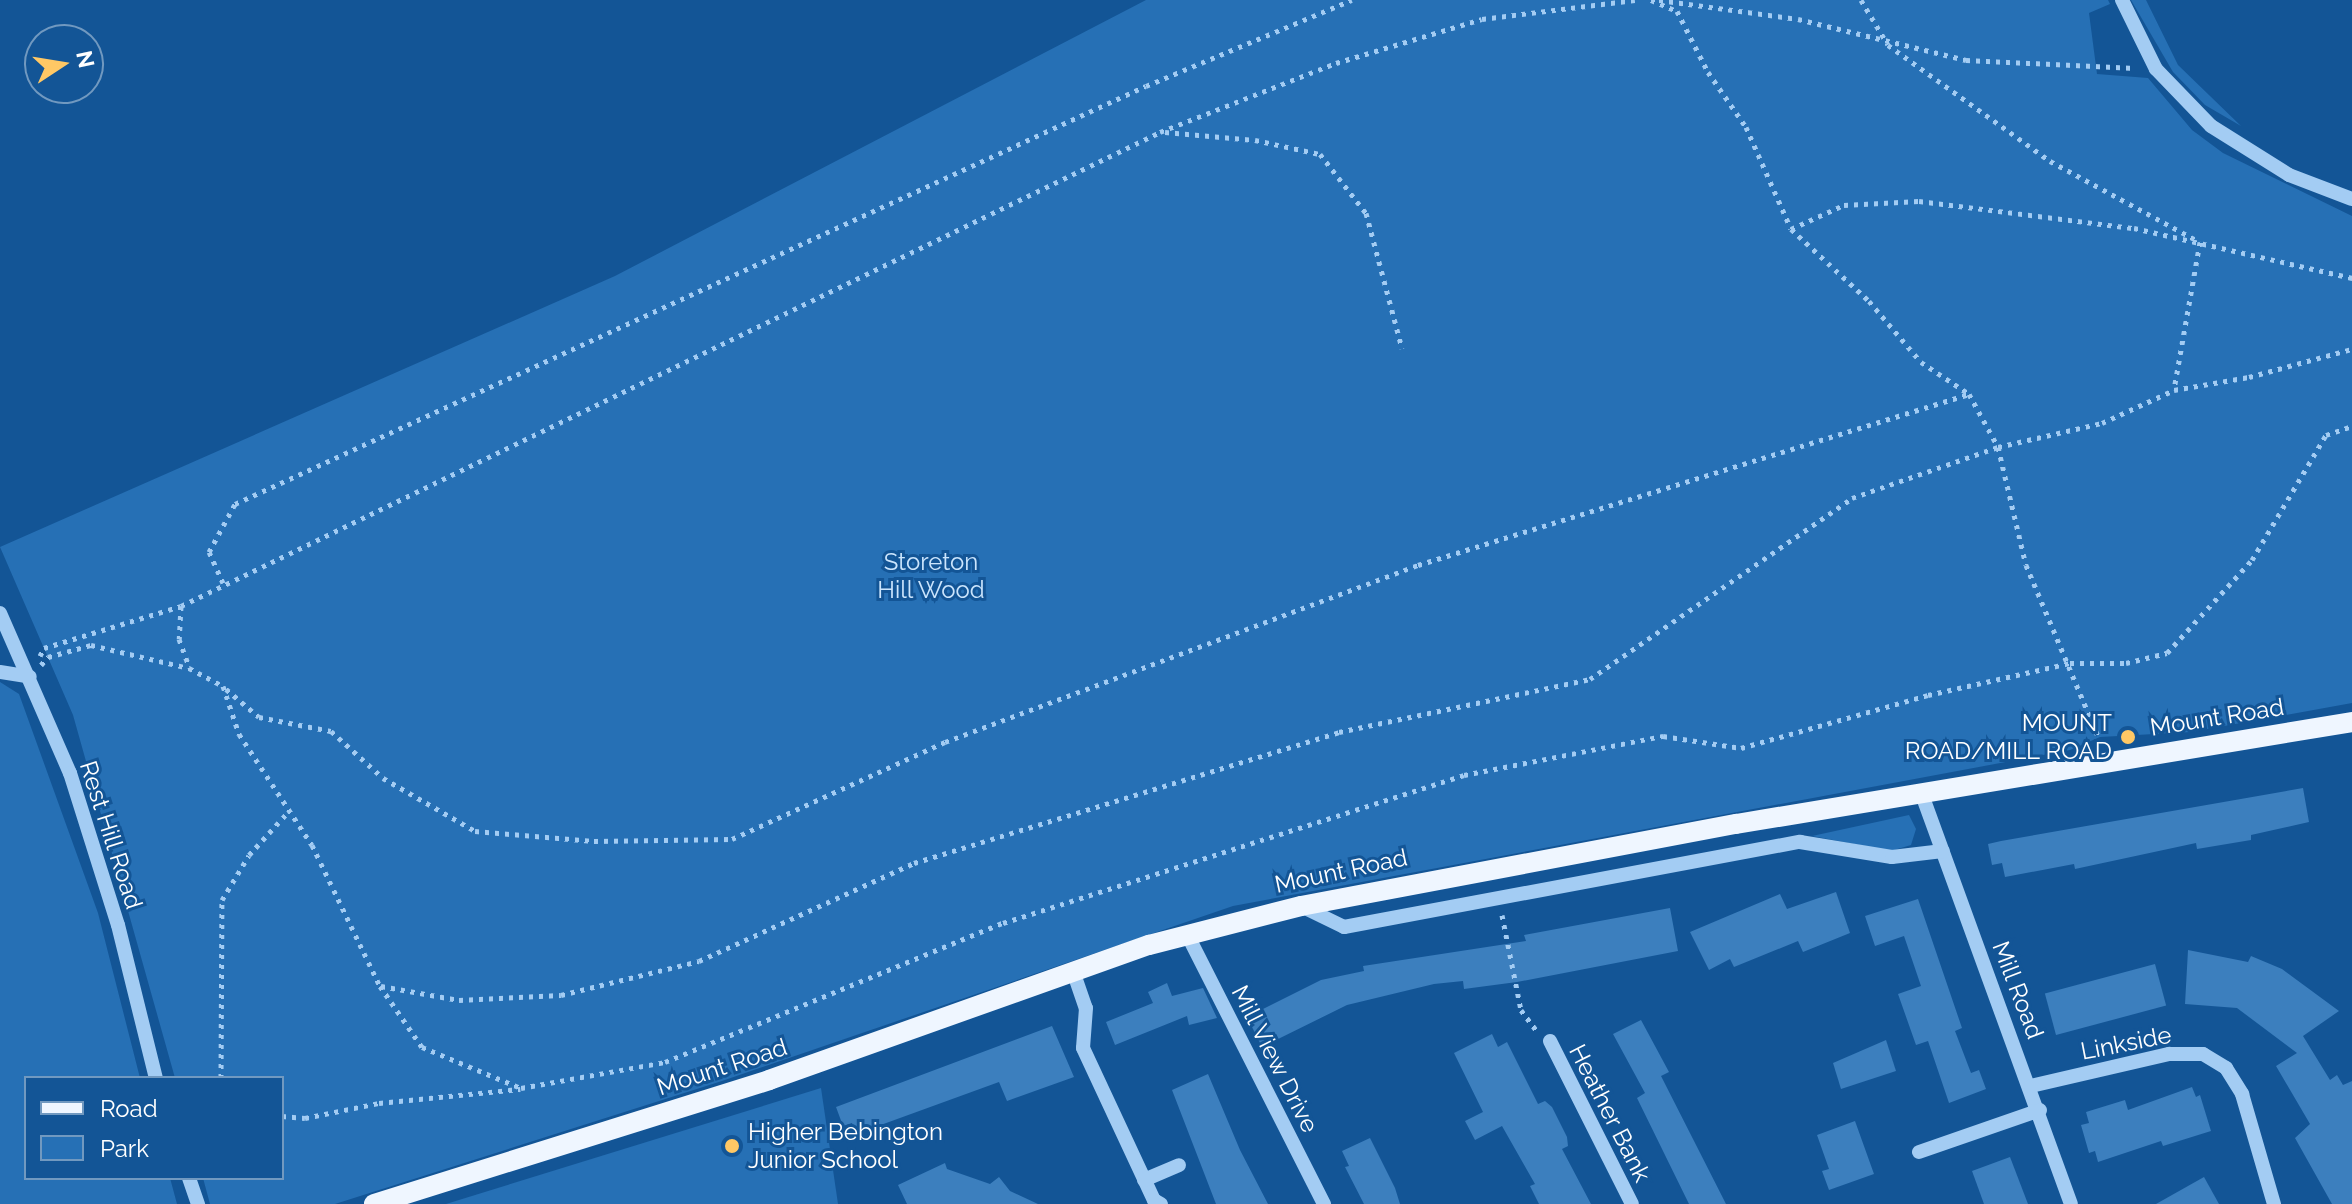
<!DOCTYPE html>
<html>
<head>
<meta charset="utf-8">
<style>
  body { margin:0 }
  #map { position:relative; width:2352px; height:1204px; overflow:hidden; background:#135596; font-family:Raleway,sans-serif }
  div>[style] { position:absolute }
  .green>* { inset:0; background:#2670b5 }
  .building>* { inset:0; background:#3c7fbe; transform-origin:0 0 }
  .path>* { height:5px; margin-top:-2.5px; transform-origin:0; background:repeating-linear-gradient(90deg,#a3ccf3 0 4px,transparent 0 10px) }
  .minor>* { height:14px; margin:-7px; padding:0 7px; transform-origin:7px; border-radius:7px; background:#a3ccf3 }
  .major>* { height:20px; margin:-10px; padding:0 10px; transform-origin:10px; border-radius:10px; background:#eff6ff }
  .dots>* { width:22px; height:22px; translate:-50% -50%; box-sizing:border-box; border:4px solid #135596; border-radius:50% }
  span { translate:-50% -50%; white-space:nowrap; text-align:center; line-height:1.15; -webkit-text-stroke:6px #135596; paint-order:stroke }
  .park-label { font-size:24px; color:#cbe5fd }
  .street-label { font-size:24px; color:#fff }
  .poi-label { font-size:24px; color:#fff }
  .right { translate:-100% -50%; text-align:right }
  .left { translate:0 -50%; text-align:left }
  .legend { position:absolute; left:24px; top:1076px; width:260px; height:104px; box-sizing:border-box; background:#135596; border:2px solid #7199c0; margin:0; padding:10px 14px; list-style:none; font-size:24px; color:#fff }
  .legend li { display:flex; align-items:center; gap:16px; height:40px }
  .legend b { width:40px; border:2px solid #7199c0 }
  .north { position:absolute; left:24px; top:24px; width:80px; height:80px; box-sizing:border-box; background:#135596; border:2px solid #7199c0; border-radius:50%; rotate:78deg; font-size:22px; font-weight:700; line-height:32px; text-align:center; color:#fff }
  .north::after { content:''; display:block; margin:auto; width:28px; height:36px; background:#ffc865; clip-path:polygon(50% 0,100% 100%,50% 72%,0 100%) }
</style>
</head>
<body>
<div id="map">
  <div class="green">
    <div style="clip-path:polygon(1146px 0,2108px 0,2110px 4px,2089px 13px,2097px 74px,2148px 78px,2192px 130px,2223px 153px,2352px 216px,2352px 703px,2191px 732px,2100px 737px,2070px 750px,1233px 906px,722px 1081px,335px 1204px,210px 1204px,203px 1178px,282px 1178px,282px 1078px,175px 1078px,73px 715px,0 547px,615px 276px)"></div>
    <div style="clip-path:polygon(2131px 0,2146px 0,2178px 65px,2241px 126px,2205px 105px,2173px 72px)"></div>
    <div style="clip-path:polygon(0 682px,19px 694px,98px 913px,140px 1078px,26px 1078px,26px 1178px,170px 1178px,177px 1204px,0 1204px)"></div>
    <div style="clip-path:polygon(1909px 815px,1916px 829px,1911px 845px,1891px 851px,1812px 836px)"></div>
    <div style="clip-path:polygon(821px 1088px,838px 1204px,446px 1204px)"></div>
  </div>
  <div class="building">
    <div style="clip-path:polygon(2303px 788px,2309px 822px,2251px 835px,2251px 840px,2197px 849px,2196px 843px,2075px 869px,2074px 864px,2005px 877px,2002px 863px,1992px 865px,1988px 844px,2001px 841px)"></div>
    <div style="clip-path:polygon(1836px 892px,1850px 933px,1803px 952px,1798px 941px,1734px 967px,1730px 959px,1709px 970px,1690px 932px,1780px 894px,1787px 909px)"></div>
    <div style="clip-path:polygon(1918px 899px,1962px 1028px,1955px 1031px,1971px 1073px,1979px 1070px,1986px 1089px,1949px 1103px,1928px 1041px,1916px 1045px,1898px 994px,1921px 986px,1904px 936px,1875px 946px,1865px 916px)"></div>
    <div style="clip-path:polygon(1670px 908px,1678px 951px,1517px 982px,1464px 989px,1463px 981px,1434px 984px,1347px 1005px,1262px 1047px,1247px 1017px,1321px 980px,1364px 971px,1363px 966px,1526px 941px,1524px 935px)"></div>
    <div style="clip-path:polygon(2188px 950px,2248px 962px,2251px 956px,2282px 969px,2339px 1011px,2303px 1036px,2330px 1080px,2337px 1075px,2343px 1085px,2352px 1081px,2352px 1204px,2332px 1204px,2295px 1138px,2310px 1124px,2276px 1066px,2297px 1053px,2237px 1008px,2185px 1004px)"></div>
    <div style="left:2155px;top:964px;width:43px;height:114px;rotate:75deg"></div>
    <div style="clip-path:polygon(1167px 983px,1172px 996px,1203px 988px,1217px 1018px,1189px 1025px,1187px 1016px,1115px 1045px,1106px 1022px,1153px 1003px,1148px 992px)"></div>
    <div style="clip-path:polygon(1641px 1020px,1669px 1072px,1661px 1076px,1726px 1204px,1689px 1204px,1637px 1098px,1645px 1093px,1613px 1034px)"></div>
    <div style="clip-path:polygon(1052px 1026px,1074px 1077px,1007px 1101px,999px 1082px,856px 1134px,852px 1123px,843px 1126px,836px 1107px)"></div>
    <div style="clip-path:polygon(1492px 1034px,1498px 1047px,1507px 1042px,1538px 1104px,1545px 1101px,1552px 1107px,1567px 1137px,1568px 1146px,1562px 1149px,1591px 1204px,1539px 1204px,1530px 1186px,1535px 1184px,1502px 1126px,1475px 1140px,1465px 1121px,1483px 1112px,1454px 1053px)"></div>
    <div style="clip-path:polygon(1886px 1040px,1896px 1071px,1841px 1089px,1833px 1063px)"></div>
    <div style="clip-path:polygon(1208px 1074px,1240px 1150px,1268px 1204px,1216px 1204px,1172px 1090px)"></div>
    <div style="clip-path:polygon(2192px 1087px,2196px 1097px,2200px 1095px,2211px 1131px,2163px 1146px,2161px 1141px,2098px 1162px,2095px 1151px,2089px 1153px,2081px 1125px,2089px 1123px,2086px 1112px,2125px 1100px,2128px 1110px)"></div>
    <div style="clip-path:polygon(1855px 1121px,1874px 1174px,1829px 1190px,1822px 1171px,1829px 1169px,1817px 1135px)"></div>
    <div style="clip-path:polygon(1370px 1138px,1395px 1188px,1400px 1204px,1364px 1204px,1345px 1167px,1349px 1166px,1342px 1151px)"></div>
    <div style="clip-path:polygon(2010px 1157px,2028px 1204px,1984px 1204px,1972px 1171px)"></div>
    <div style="clip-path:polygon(945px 1163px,947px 1169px,990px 1184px,999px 1177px,1010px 1191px,1038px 1204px,907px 1204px,898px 1185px)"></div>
    <div style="clip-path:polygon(2204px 1177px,2219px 1204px,2156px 1204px)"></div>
  </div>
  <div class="path">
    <div style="left:1651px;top:0;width:28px;rotate:23deg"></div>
    <div style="left:1677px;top:11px;width:68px;rotate:63.1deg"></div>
    <div style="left:1708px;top:72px;width:67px;rotate:55.4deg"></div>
    <div style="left:1746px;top:127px;width:111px;rotate:66.2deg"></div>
    <div style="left:1791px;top:229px;width:106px;rotate:42.7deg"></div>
    <div style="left:1869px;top:301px;width:80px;rotate:49.6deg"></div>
    <div style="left:1921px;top:362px;width:58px;rotate:33.7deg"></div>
    <div style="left:1969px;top:394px;width:60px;rotate:61.3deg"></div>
    <div style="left:1998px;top:447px;width:121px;rotate:76.7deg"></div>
    <div style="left:2026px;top:565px;width:191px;rotate:67.2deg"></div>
    <div style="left:1659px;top:0;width:140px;rotate:7.8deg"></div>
    <div style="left:1798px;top:19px;width:173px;rotate:13.7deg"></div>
    <div style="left:1966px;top:60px;width:169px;rotate:2.7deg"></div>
    <div style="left:1861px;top:0;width:52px;rotate:59deg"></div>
    <div style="left:1888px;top:45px;width:199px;rotate:35.6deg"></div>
    <div style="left:2050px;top:161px;width:170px;rotate:28.4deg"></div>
    <div style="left:2200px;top:242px;width:150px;rotate:100deg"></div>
    <div style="left:1165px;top:132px;width:90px;rotate:5.1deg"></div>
    <div style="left:1255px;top:140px;width:66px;rotate:12.2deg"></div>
    <div style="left:1320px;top:154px;width:75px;rotate:52.1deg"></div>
    <div style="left:1366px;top:213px;width:140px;rotate:75.1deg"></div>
    <div style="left:1791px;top:229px;width:58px;rotate:-24.4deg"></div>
    <div style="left:1844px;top:205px;width:75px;rotate:-3.1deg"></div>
    <div style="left:1919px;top:201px;width:217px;rotate:7.2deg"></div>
    <div style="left:2134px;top:228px;width:224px;rotate:12.9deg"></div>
    <div style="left:223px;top:583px;width:34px;rotate:-114deg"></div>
    <div style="left:209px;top:552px;width:55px;rotate:-61.6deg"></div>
    <div style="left:235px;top:504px;width:1002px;rotate:-24.65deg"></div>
    <div style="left:1146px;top:86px;width:223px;rotate:-22.7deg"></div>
    <div style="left:181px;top:606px;width:33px;rotate:93deg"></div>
    <div style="left:179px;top:639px;width:30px;rotate:70deg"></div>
    <div style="left:40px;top:656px;width:9px;rotate:-63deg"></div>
    <div style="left:44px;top:648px;width:143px;rotate:-17deg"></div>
    <div style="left:181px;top:606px;width:1088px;rotate:-25.83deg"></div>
    <div style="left:1160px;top:132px;width:189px;rotate:-21.4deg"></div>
    <div style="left:1336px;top:63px;width:152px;rotate:-16.8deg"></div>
    <div style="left:1482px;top:19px;width:154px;rotate:-7.1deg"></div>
    <div style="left:41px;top:665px;width:11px;rotate:-49deg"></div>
    <div style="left:48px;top:657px;width:45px;rotate:-15.6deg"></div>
    <div style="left:91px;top:645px;width:101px;rotate:13.2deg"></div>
    <div style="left:189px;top:668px;width:38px;rotate:28deg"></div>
    <div style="left:223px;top:686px;width:51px;rotate:71.6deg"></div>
    <div style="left:239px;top:734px;width:133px;rotate:56.7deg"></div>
    <div style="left:312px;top:845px;width:157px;rotate:64.3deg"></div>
    <div style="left:380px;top:986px;width:74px;rotate:55.5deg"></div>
    <div style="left:422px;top:1047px;width:107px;rotate:22.5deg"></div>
    <div style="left:521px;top:1088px;width:146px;rotate:-10.2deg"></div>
    <div style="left:665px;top:1062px;width:365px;rotate:-22.4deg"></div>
    <div style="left:1003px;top:923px;width:484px;rotate:-17.8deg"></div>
    <div style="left:1464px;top:775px;width:203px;rotate:-11.1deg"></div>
    <div style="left:1663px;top:736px;width:79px;rotate:8.7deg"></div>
    <div style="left:1741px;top:748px;width:194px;rotate:-15.8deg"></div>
    <div style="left:1928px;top:695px;width:146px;rotate:-12.7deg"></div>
    <div style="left:2070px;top:663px;width:56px"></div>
    <div style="left:2126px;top:663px;width:42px;rotate:-13.7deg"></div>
    <div style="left:2167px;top:653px;width:126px;rotate:-47.6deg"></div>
    <div style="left:2252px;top:560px;width:145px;rotate:-59.4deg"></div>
    <div style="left:2326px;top:435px;width:28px;rotate:-19deg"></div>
    <div style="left:226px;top:689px;width:43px;rotate:40.3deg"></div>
    <div style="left:259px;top:717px;width:73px;rotate:11deg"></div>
    <div style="left:331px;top:731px;width:70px;rotate:42.1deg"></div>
    <div style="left:383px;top:778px;width:106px;rotate:29.9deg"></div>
    <div style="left:475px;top:831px;width:119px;rotate:4.8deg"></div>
    <div style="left:594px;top:841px;width:138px;rotate:-0.8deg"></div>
    <div style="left:732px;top:839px;width:234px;rotate:-24.5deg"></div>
    <div style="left:945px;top:742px;width:505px;rotate:-20.52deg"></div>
    <div style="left:1418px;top:565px;width:577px;rotate:-17.24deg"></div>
    <div style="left:1502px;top:915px;width:97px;rotate:78.7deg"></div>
    <div style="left:1521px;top:1010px;width:25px;rotate:53deg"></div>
    <div style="left:381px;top:986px;width:79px;rotate:10.2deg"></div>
    <div style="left:459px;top:1000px;width:102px;rotate:-2.8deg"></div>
    <div style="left:561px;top:995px;width:142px;rotate:-13.8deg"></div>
    <div style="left:699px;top:961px;width:236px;rotate:-24.5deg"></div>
    <div style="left:914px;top:863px;width:445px;rotate:-17.1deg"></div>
    <div style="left:1339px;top:732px;width:257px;rotate:-11.9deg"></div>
    <div style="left:1590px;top:679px;width:318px;rotate:-34.6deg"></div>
    <div style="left:1852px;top:498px;width:155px;rotate:-19.3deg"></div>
    <div style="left:1998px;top:447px;width:107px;rotate:-13deg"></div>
    <div style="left:2102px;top:423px;width:79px;rotate:-24.6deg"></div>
    <div style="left:2174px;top:390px;width:76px;rotate:-9.8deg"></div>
    <div style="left:2249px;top:377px;width:107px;rotate:-15.2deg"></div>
    <div style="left:221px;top:1078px;width:178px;rotate:-89.7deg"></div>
    <div style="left:222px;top:900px;width:52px;rotate:-59deg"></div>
    <div style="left:249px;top:855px;width:59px;rotate:-47.7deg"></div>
    <div style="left:282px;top:1116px;width:23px;rotate:5deg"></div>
    <div style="left:305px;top:1118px;width:76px;rotate:-11.5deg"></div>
    <div style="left:379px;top:1103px;width:142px;rotate:-5.7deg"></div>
  </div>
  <div class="minor">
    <div style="left:2122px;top:0;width:77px;rotate:63.8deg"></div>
    <div style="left:2156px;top:69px;width:79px;rotate:46deg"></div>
    <div style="left:2211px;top:126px;width:92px;rotate:32.1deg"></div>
    <div style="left:2289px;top:175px;width:67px;rotate:20.9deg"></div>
    <div style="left:0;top:613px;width:175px;rotate:66.4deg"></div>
    <div style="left:70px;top:773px;width:159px;rotate:72.5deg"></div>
    <div style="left:118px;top:925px;width:158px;rotate:76.1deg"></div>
    <div style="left:0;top:672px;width:30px;rotate:9deg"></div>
    <div style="left:1921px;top:792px;width:438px;rotate:70deg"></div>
    <div style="left:1301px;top:906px;width:48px;rotate:26deg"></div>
    <div style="left:1344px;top:927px;width:464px;rotate:-10.6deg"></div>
    <div style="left:1800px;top:842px;width:93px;rotate:9.3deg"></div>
    <div style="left:1892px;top:857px;width:51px;rotate:-6.7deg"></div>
    <div style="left:1187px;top:934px;width:303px;rotate:63.1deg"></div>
    <div style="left:1073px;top:971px;width:39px;rotate:71deg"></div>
    <div style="left:1086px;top:1008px;width:40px;rotate:94.3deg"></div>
    <div style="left:1083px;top:1048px;width:168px;rotate:65deg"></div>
    <div style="left:1154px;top:1200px;width:8px;rotate:30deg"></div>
    <div style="left:1550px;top:1041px;width:182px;rotate:63.3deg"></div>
    <div style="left:2031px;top:1086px;width:142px;rotate:-13.1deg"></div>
    <div style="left:2169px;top:1054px;width:34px"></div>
    <div style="left:2203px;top:1054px;width:27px;rotate:31deg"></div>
    <div style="left:2226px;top:1068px;width:31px;rotate:58deg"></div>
    <div style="left:2242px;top:1094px;width:115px;rotate:73.8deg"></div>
    <div style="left:1919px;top:1152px;width:128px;rotate:-19.1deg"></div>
    <div style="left:189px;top:1178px;width:28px;rotate:71deg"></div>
    <div style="left:1144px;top:1180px;width:38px;rotate:-23deg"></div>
  </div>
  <div class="major">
    <div style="left:374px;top:1204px;width:414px;rotate:-17.4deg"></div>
    <div style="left:769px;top:1080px;width:403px;rotate:-19.6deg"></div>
    <div style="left:1149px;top:945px;width:157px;rotate:-14.4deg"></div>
    <div style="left:1301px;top:906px;width:443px;rotate:-10.7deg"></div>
    <div style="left:1736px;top:824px;width:624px;rotate:-9.4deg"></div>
  </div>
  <div class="dots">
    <div style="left:2128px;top:737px;background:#ffc865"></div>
    <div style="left:732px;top:1146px;background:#ffc865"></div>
  </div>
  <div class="park-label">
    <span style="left:931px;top:576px">Storeton<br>Hill Wood</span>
  </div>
  <div class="street-label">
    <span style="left:2217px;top:717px;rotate:-9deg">Mount Road</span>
    <span style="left:111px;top:835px;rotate:72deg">Rest Hill Road</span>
    <span style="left:1341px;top:871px;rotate:-12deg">Mount Road</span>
    <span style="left:2018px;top:990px;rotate:69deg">Mill Road</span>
    <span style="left:2126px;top:1043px;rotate:-11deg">Linkside</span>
    <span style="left:1275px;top:1059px;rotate:63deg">Mill View Drive</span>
    <span style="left:722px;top:1067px;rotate:-18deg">Mount Road</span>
    <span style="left:1610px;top:1113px;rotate:63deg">Heather Bank</span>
  </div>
  <div class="poi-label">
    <span class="right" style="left:2112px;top:737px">MOUNT<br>ROAD/MILL ROAD</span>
    <span class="left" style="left:748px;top:1146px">Higher Bebington<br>Junior School</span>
  </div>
  <ul class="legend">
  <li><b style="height:10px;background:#eff6ff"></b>Road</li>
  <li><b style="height:22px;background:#2670b5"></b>Park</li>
  </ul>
  <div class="north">N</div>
</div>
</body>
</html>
